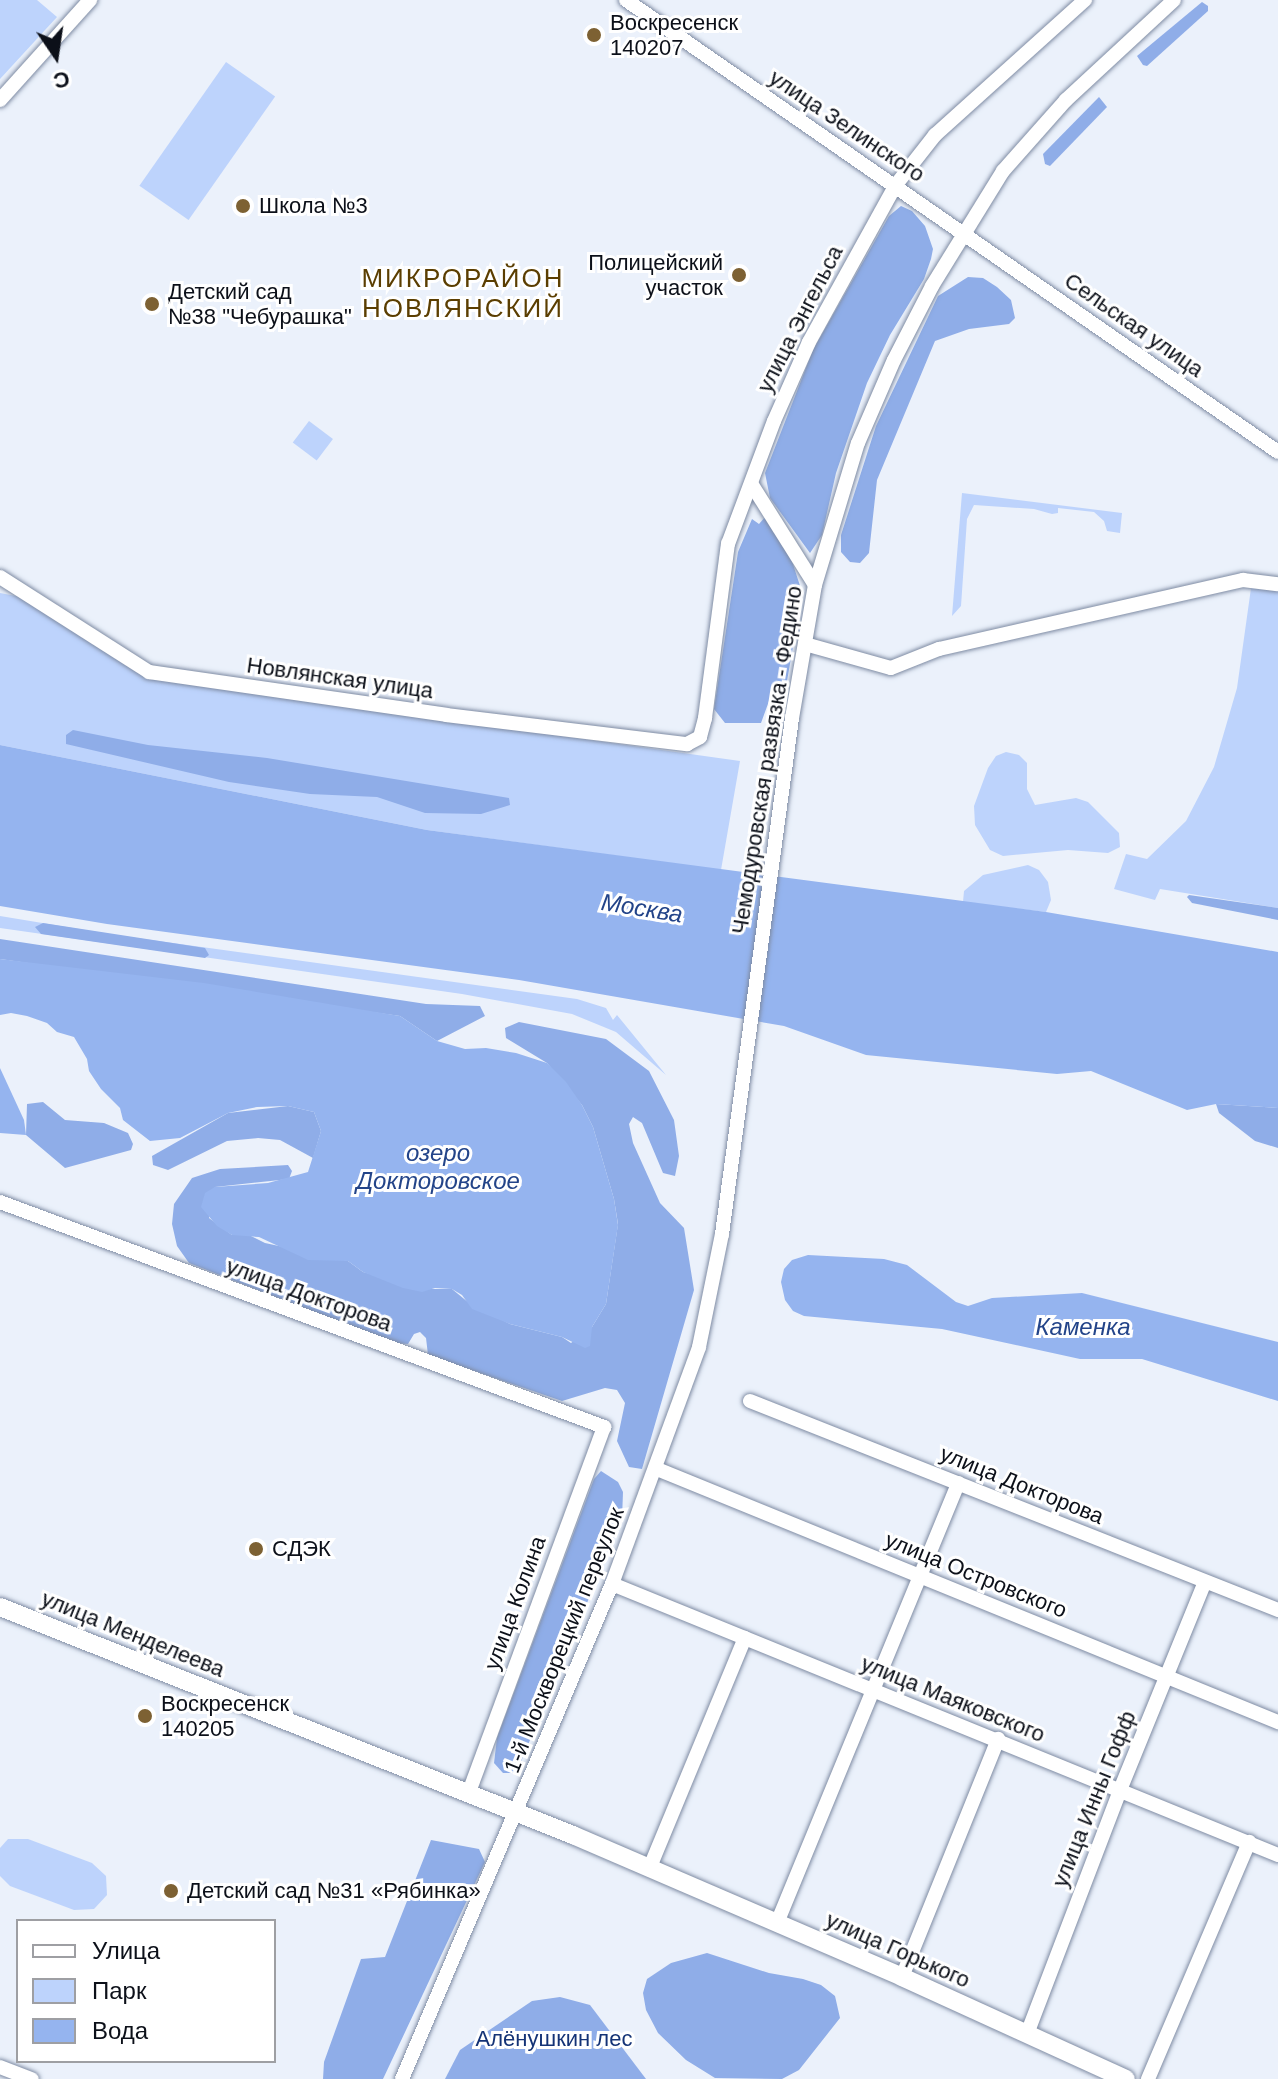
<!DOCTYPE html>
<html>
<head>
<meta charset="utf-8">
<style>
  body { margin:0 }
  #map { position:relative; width:1278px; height:2079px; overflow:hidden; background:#ebf1fb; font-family:Helvetica,sans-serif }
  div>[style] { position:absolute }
  .green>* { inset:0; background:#bdd3fc; transform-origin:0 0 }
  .forest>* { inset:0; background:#8fade8 }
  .water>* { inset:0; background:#95b4ef }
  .roads { filter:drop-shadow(0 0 2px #7e8ba3) drop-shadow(0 0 2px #7e8ba3) }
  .minor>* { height:14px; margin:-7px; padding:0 7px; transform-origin:7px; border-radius:7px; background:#fff }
  .major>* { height:18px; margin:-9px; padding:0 9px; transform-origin:9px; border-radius:9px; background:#fff }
  .dots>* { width:22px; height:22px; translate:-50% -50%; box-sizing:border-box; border:4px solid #fff; border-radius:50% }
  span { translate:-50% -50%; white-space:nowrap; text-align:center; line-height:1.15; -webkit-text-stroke:6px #fff; paint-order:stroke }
  .poi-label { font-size:22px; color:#0c1019 }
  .left { translate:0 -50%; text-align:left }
  .right { translate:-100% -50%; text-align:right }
  .street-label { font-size:22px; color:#0c1019 }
  .park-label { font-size:22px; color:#143376 }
  .water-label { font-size:24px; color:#234489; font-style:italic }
  .quarter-label { font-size:26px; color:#5b3e01; letter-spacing:2px }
  .legend { position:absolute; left:16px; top:1919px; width:260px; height:144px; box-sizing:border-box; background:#fff; border:2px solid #9e9fa3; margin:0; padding:10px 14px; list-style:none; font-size:24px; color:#0c1019 }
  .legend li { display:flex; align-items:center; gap:16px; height:40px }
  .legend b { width:40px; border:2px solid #9e9fa3 }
  .north { position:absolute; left:16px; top:16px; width:80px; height:80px; -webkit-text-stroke:6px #fff; paint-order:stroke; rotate:167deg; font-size:22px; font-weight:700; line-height:32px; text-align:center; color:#0c1019 }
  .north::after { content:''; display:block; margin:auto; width:28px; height:36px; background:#0c1019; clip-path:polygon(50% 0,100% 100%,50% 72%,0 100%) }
</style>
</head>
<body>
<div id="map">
  <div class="green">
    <div style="clip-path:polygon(0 0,37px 0,57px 17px,0 79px)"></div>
    <div style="left:226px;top:62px;width:60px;height:151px;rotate:35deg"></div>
    <div style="left:309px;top:421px;width:30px;height:27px;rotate:37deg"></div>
    <div style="clip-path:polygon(962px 493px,1122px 513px,1120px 533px,1107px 531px,1104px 521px,1094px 512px,1058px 508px,1058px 513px,1052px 514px,1034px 509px,974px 505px,967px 519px,961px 606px,952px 616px)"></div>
    <div style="clip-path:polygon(1252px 581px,1278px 584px,1278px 908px,1160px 889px,1155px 900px,1114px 889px,1126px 854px,1147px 859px,1186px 821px,1214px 767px,1237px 688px)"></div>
    <div style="clip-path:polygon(0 593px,21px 597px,148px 678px,740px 761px,721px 870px,427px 830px,0 745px)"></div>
    <div style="clip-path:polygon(1006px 752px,1019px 755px,1027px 763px,1027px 789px,1035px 805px,1076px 798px,1088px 802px,1119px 833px,1120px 847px,1108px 853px,1068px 850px,1003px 856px,990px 850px,975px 825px,974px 806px,988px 768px,996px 756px)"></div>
    <div style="clip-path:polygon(1028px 865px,1039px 870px,1048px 882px,1051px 900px,1046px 912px,963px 902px,964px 891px,983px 875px)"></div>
    <div style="clip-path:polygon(0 916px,115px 935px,577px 999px,606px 1008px,613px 1020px,617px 1015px,666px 1075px,616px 1032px,572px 1014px,462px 994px,0 928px)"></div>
    <div style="clip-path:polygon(8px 1839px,28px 1839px,92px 1863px,106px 1876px,107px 1895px,94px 1909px,74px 1910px,10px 1886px,0 1876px,0 1848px)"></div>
  </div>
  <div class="forest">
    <div style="clip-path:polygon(1202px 2px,1208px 6px,1208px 11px,1147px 66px,1143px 65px,1137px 56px)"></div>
    <div style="clip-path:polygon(1099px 97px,1107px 107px,1050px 166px,1045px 164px,1043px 154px)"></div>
    <div style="clip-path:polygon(901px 206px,912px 211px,925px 226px,933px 249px,931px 259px,924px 279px,890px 335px,867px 383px,836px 473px,822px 535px,810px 553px,770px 498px,765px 473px,813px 350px,889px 216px)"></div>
    <div style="clip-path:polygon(968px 277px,983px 278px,997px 287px,1011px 300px,1015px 318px,1009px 324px,969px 329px,935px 341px,877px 480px,869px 553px,860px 563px,850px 562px,841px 552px,841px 535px,876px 426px,938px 296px)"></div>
    <div style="clip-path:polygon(765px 517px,791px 558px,802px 592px,788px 608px,794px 641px,787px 681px,785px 691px,769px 701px,761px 723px,725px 723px,714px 709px,738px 552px,752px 519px,759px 524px)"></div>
    <div style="clip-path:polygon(73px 730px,148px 745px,267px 758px,509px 798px,510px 805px,481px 814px,425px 813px,377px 797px,310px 794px,229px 782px,66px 744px,66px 735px)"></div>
    <div style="clip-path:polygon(1189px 895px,1278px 908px,1278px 920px,1192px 903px,1187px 897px)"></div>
    <div style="clip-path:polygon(43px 923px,205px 948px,209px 955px,205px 958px,41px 934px,35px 927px)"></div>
    <div style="clip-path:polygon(0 939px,426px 1004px,480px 1006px,485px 1016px,437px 1041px,400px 1016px,0 959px)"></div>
    <div style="clip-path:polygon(519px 1022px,606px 1039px,649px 1071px,674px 1120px,679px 1156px,675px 1176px,663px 1173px,642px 1123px,633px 1117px,629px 1124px,633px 1143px,660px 1203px,684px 1228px,694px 1290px,642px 1469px,629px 1467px,617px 1441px,625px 1403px,617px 1390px,605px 1388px,562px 1401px,428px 1355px,426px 1338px,420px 1332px,414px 1334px,408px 1344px,393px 1343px,189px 1263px,177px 1246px,172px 1224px,174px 1204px,192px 1178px,220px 1169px,288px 1165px,292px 1171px,289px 1179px,215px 1187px,209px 1218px,232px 1235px,247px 1234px,265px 1243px,348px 1261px,363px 1272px,429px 1289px,452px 1289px,469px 1303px,510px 1324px,562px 1337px,571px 1343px,592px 1327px,606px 1304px,618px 1224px,614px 1199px,593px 1127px,582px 1105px,547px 1063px,506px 1038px,505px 1028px)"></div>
    <div style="clip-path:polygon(43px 1102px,65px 1120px,104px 1123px,128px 1133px,133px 1144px,131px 1150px,65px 1168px,26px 1135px,27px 1104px)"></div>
    <div style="clip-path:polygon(1216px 1104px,1278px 1108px,1278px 1148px,1255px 1141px,1219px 1113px)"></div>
    <div style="clip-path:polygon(288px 1106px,314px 1112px,321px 1131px,313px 1158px,280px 1140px,258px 1138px,227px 1141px,168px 1170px,153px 1165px,152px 1156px,228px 1113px)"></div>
    <div style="clip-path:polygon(601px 1471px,618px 1482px,623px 1492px,622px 1519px,520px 1764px,510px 1773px,503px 1773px,494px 1763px,497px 1738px,594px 1479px)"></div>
    <div style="clip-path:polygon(431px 1840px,479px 1849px,485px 1862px,383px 2079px,323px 2079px,324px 2062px,361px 1959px,385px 1957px)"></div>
    <div style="clip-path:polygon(707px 1953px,769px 1973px,803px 1979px,821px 1985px,835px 1996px,840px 2018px,799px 2070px,782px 2079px,715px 2078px,686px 2060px,658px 2033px,646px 2010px,643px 1993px,647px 1979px,671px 1963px)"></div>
    <div style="clip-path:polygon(560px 1997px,590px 2005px,646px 2079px,445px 2079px,460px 2050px,532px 2001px)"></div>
  </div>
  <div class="water">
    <div style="clip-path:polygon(0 745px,427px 830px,1046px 912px,1278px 952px,1278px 1108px,1216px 1104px,1187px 1110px,1091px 1071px,1057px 1074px,866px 1055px,784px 1026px,519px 980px,107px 924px,0 906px)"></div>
    <div style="clip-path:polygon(0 959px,204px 983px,400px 1016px,437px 1041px,465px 1049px,486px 1048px,516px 1053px,547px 1063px,566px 1082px,582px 1105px,593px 1127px,614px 1199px,618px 1225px,606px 1304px,592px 1327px,590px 1346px,585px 1348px,562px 1337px,510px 1324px,472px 1309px,462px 1295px,452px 1289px,435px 1288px,422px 1292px,403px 1288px,363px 1272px,348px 1261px,308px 1260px,259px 1237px,232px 1235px,217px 1226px,201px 1207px,205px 1193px,215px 1187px,268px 1183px,308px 1172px,321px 1131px,314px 1112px,288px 1106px,257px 1107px,228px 1113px,180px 1138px,150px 1141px,123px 1120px,120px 1108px,101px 1089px,89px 1071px,87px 1059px,74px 1037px,57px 1032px,47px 1023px,27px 1016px,11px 1013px,0 1015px)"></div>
    <div style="clip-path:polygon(0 1068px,24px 1120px,26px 1135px,0 1133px)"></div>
    <div style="clip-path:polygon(808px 1255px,884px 1259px,907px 1265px,956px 1302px,968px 1306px,992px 1298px,1082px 1293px,1278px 1342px,1278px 1401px,1142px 1359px,1080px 1359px,942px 1329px,804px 1316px,793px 1311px,785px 1300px,781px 1282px,784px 1269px,792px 1260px)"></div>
  </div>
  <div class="roads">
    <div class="minor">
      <div style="left:626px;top:0;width:793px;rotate:34.73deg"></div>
      <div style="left:0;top:100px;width:135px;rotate:-48deg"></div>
      <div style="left:752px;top:485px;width:118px;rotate:57.8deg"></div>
      <div style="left:0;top:577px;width:177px;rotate:32.5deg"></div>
      <div style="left:149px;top:672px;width:300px;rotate:8.2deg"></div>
      <div style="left:446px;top:715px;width:243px;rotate:6.9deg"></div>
      <div style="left:687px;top:744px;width:15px;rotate:-28deg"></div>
      <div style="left:700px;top:737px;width:20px;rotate:-75deg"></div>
      <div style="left:705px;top:718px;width:176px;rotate:-82.5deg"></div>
      <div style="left:728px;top:544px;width:131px;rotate:-69.5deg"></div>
      <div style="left:774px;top:421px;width:86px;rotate:-66.1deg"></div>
      <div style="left:809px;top:342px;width:178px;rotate:-61.1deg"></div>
      <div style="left:895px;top:186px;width:65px;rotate:-51.9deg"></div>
      <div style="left:935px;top:135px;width:202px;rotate:-42deg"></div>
      <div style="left:805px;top:644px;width:89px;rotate:15.6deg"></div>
      <div style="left:891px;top:668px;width:52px;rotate:-21.6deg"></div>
      <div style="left:939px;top:649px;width:312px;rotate:-12.8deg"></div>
      <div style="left:1243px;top:580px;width:35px;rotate:7deg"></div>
      <div style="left:0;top:1202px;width:645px;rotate:20.43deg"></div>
      <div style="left:604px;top:1427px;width:391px;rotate:110.3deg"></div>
      <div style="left:750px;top:1401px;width:568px;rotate:21.6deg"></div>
      <div style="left:657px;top:1469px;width:671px;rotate:22.17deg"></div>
      <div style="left:612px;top:1584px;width:719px;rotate:22.14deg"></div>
      <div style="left:650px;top:1867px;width:248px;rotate:-67.5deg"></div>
      <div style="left:777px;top:1923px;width:476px;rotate:-67.6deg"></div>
      <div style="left:902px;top:1977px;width:257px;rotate:-68deg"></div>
      <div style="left:1027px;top:2034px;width:261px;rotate:-69.1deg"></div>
      <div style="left:1120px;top:1790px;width:225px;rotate:-67.8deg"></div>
      <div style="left:0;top:2067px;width:34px;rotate:21deg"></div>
      <div style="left:402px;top:2079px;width:538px;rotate:-67.01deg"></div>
      <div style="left:612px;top:1584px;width:252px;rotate:-69.8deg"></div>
      <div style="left:699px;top:1347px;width:115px;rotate:-78.5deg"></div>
      <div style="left:722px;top:1234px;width:521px;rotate:-82.27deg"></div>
      <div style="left:792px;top:718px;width:135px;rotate:-80.2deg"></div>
      <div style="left:815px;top:585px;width:148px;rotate:-73.2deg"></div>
      <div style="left:858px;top:443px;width:90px;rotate:-66.6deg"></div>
      <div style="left:894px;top:360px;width:83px;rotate:-62.8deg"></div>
      <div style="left:932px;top:286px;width:135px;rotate:-58.3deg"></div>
      <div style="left:1003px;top:171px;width:95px;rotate:-48.4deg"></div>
      <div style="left:1066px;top:100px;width:147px;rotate:-42.8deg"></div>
      <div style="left:1148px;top:2079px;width:258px;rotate:-66.9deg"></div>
    </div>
    <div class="major">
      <div style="left:0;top:1607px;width:617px;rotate:21.7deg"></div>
      <div style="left:573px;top:1835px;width:358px;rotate:23.3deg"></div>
      <div style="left:902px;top:1977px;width:246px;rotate:24.5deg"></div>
    </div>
  </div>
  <div class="dots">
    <div style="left:594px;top:35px;background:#7d6133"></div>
    <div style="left:243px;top:206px;background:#7d6133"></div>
    <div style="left:739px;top:275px;background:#7d6133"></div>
    <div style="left:152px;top:304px;background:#7d6133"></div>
    <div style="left:256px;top:1549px;background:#7d6133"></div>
    <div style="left:145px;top:1716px;background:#7d6133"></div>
    <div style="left:171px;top:1891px;background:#7d6133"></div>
  </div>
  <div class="poi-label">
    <span class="left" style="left:610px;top:35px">Воскресенск<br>140207</span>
    <span class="left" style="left:259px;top:206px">Школа №3</span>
    <span class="right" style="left:723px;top:275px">Полицейский<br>участок</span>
    <span class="left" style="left:168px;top:304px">Детский сад<br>№38 "Чебурашка"</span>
    <span class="left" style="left:272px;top:1549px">СДЭК</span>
    <span class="left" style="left:161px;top:1716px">Воскресенск<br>140205</span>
    <span class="left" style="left:187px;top:1891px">Детский сад №31 «Рябинка»</span>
  </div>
  <div class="street-label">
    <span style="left:847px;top:126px;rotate:34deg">улица Зелинского</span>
    <span style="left:800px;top:319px;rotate:-63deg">улица Энгельса</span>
    <span style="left:1134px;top:325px;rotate:35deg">Сельская улица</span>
    <span style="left:340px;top:678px;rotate:8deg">Новлянская улица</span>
    <span style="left:767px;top:760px;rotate:-81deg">Чемодуровская развязка - Федино</span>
    <span style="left:309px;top:1295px;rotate:20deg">улица Докторова</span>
    <span style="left:1022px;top:1485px;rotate:22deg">улица Докторова</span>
    <span style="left:976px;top:1575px;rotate:22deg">улица Островского</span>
    <span style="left:515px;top:1603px;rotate:-70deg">улица Колина</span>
    <span style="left:133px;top:1634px;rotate:22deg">улица Менделеева</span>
    <span style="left:564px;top:1640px;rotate:-68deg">1-й Москворецкий переулок</span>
    <span style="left:953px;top:1699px;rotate:22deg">улица Маяковского</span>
    <span style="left:1094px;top:1799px;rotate:-68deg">улица Инны Гофф</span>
    <span style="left:898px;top:1950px;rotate:24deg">улица Горького</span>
  </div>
  <div class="park-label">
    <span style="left:554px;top:2039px">Алёнушкин лес</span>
  </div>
  <div class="water-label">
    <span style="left:642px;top:908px;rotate:9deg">Москва</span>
    <span style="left:438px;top:1167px">озеро<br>Докторовское</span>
    <span style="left:1083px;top:1327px">Каменка</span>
  </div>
  <div class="quarter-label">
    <span style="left:463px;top:294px">МИКРОРАЙОН<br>НОВЛЯНСКИЙ</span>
  </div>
  <ul class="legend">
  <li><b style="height:10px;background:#fff"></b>Улица</li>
  <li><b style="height:22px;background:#bdd3fc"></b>Парк</li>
  <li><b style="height:22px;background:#95b4ef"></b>Вода</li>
  </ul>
  <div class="north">С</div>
</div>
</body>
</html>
